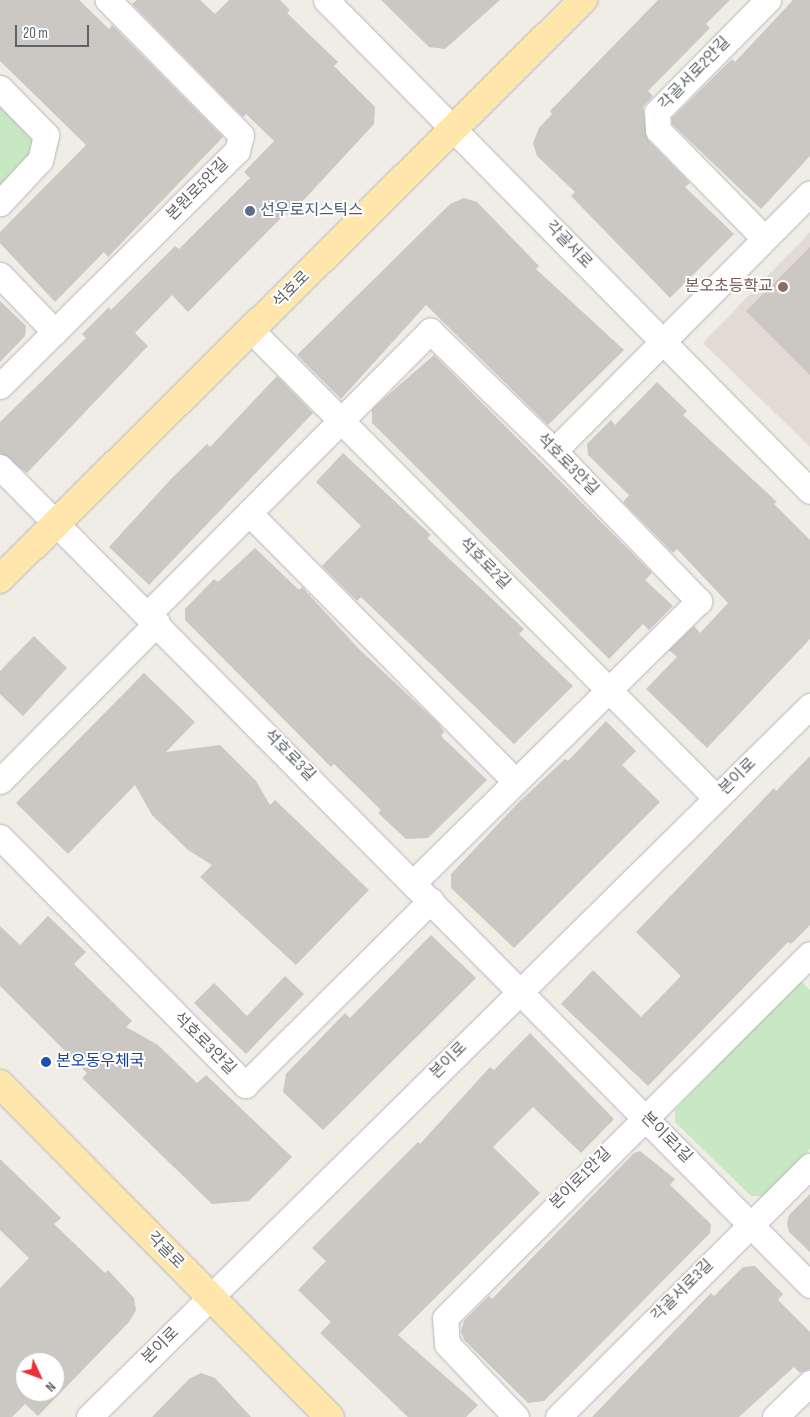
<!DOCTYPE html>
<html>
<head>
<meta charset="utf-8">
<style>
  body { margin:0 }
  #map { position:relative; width:810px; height:1417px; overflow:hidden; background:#f0ece6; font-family:"Sofia Sans Condensed","Noto Sans KR",sans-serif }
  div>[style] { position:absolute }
  .education>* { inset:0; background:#e0dcd4 }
  .green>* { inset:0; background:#c7e8c2 }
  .building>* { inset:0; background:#cbc7c2 }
  .roads { filter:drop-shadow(0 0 1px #b3b7bb) drop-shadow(0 0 1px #b3b7bb) }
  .minor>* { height:25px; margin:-12.5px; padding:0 12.5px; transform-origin:12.5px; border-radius:12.5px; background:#fff }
  .major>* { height:28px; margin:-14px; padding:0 14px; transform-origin:14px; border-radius:14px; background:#ffe6ac }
  .dots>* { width:14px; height:14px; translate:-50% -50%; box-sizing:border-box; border:2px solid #fff; border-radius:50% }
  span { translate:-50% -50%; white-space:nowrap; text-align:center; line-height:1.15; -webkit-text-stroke:4px #fff; paint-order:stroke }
  .street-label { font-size:16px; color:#5d6367 }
  .service-label { font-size:16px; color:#4e5e75 }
  .left { translate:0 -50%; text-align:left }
  .education-label { font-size:16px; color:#785e54 }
  .right { translate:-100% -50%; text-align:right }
  .transit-label { font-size:16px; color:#164399 }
  .north { position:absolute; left:15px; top:1352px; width:50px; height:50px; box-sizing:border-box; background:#fff; border:1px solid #bec1c2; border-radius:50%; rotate:133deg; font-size:14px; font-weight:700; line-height:20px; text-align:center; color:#5d6367 }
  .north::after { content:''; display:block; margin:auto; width:18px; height:22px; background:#ee2e3a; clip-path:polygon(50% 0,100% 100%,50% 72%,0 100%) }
  .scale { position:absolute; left:15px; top:25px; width:74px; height:22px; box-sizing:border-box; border:2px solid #5d6367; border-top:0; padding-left:6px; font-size:15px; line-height:18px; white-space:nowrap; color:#5d6367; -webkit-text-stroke:4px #fff; paint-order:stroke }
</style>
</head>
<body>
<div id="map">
  <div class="education">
    <div style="clip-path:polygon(810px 232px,810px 447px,703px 343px)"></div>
  </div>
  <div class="green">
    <div style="clip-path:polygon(0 96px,40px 147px,0 188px)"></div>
    <div style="clip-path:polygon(800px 980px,810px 990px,810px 1149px,764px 1196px,751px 1196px,675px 1122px,675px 1110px)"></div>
  </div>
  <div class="building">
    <div style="clip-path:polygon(0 0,79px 0,109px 29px,112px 25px,223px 137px,108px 257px,104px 252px,55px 302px,0 243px,0 232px,86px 145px,0 61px)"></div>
    <div style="clip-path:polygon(137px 0,200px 0,215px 14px,229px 0,280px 0,290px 10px,287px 13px,338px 62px,334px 66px,375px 107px,374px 124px,289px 216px,286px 213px,188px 312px,172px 295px,135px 333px,148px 346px,27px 473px,0 453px,0 422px,86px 338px,82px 334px,109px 307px,111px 310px,175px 246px,179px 249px,250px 178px,244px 172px,274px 141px,246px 114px,243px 117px,132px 4px)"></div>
    <div style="clip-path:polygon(381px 0,500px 0,445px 49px,429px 47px)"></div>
    <div style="clip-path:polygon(658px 0,730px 0,706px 24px,710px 28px,648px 91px,653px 96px,643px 107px,648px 140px,690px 183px,685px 187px,734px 234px,670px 298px,571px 196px,575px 192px,537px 156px,533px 143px,539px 128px,552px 114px,550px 111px)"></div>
    <div style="clip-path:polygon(793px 0,810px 0,810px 156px,761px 209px,672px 124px,672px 118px,732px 59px,735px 62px)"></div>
    <div style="clip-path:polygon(464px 198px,477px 202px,539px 266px,536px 269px,624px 350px,548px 425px,426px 305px,341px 399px,297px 355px,450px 204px)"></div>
    <div style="clip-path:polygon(810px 247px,810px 375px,746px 311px)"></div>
    <div style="clip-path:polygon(0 301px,26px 326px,25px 336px,0 362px)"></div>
    <div style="clip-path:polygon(434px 355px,652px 573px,645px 580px,673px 606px,649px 630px,643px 624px,609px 659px,372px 423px,372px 409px)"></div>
    <div style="clip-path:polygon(277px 376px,313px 413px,149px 585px,109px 547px,171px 479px,207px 444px,210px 447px)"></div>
    <div style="clip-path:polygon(657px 382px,687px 411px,683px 415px,777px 502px,774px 504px,810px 540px,810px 639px,707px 748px,646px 689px,677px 657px,669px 650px,694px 626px,700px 633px,728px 603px,677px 549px,673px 553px,623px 502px,629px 495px,588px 455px,587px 444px,611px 420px,615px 425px)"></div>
    <div style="clip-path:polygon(343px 453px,431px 535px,427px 538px,524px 629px,519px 634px,573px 686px,514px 744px,361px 597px,357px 601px,322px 566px,361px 526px,316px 482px)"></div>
    <div style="clip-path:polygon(255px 548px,299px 590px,302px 587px,359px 649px,439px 724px,444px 732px,441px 736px,487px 780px,428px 838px,406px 839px,378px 813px,381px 810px,334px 764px,331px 767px,185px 620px,185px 609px,214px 579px,218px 582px)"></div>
    <div style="clip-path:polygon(34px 636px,67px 668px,23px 716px,0 694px,0 671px)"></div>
    <div style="clip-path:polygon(144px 673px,195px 722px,166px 752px,220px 745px,256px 781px,270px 805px,275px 800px,369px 890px,296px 965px,200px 877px,212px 865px,188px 850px,152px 815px,135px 785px,68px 854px,16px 803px)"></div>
    <div style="clip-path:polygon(606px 721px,636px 751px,622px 765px,660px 802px,514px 948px,451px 888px,451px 874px,518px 803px,565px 759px,568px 761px)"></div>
    <div style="clip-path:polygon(810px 756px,810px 925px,791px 944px,788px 942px,648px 1086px,561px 1004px,593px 970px,641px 1017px,681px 976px,636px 932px,774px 788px,776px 791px)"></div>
    <div style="clip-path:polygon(48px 916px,86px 952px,74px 964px,132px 1021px,126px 1027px,158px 1045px,197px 1083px,206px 1075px,292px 1157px,249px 1201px,212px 1204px,82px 1078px,87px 1073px,0 986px,0 926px,20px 945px)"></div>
    <div style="clip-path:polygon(431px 935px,476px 978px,323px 1130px,283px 1092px,286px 1074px,345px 1013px,350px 1018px)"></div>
    <div style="clip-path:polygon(285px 976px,304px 994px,246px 1054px,194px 1003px,214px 983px,247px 1016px)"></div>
    <div style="clip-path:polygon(530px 1033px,614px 1119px,581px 1153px,533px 1107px,493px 1147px,540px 1193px,398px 1335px,478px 1405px,466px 1417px,408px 1417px,320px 1333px,331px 1322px,298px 1290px,326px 1261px,312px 1248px,418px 1142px,420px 1144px,490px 1067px,494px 1070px)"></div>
    <div style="clip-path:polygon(640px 1151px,675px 1179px,670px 1185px,711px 1224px,710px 1233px,544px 1401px,528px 1403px,464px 1340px,461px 1331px,464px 1321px,489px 1296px,492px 1299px,634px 1153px)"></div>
    <div style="clip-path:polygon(evenodd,0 1159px,61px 1218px,54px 1224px,105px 1273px,108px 1270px,134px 1298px,136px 1310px,129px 1322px,38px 1416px,25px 1404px,12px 1417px,0 1417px,0 1288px,29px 1258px,0 1230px,0 1159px,25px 1362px,55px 1362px,55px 1392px,25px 1392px,25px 1362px)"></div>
    <div style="clip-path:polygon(810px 1194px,810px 1252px,789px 1232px,787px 1224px,789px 1215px)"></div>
    <div style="clip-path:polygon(755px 1266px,783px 1294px,778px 1300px,810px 1332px,810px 1369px,800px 1373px,794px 1367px,739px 1417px,592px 1417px,711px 1293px,714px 1296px,743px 1267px)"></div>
    <div style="clip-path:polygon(201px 1373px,215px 1378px,251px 1417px,152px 1417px,189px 1379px)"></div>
  </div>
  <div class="roads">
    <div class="minor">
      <div style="left:326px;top:0;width:689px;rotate:45.41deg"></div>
      <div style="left:0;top:88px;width:66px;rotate:45.6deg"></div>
      <div style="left:46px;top:135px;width:26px;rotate:103deg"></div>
      <div style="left:40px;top:160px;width:59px;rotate:132.9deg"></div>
      <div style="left:764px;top:238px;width:151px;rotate:-134.5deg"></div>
      <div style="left:658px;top:130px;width:18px;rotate:-93deg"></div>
      <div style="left:657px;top:112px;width:158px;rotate:-45.3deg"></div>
      <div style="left:0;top:275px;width:79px;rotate:46deg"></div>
      <div style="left:251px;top:330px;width:660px;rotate:45.18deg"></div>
      <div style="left:0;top:386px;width:334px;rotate:-44.8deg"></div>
      <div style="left:237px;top:151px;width:16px;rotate:-76deg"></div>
      <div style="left:241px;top:135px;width:190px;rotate:-134.6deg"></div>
      <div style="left:554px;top:451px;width:363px;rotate:-45.2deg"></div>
      <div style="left:0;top:467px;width:1151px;rotate:45.28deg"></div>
      <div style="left:249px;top:513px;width:376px;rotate:45.2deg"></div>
      <div style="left:148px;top:614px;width:400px;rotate:-45.1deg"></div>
      <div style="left:430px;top:331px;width:173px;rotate:44.1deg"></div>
      <div style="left:554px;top:451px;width:209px;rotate:46deg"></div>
      <div style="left:699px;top:601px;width:400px;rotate:135.4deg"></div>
      <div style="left:0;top:781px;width:223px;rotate:-45.2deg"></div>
      <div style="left:0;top:837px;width:349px;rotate:45.3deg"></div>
      <div style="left:245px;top:1085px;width:262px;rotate:-44.8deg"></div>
      <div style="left:89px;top:1417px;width:1013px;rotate:-44.6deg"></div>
      <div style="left:516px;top:1417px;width:100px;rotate:-133.4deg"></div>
      <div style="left:447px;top:1344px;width:26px;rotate:-94deg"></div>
      <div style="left:445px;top:1318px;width:515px;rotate:-44.92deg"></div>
      <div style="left:558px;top:1417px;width:356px;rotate:-44.9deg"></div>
      <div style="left:775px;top:1417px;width:49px;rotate:-44.2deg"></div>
    </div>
    <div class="major">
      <div style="left:0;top:579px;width:822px;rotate:-44.8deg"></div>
      <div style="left:0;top:1084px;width:469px;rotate:45.3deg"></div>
    </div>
  </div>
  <div class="dots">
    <div style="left:250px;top:211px;background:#5c6f8a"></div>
    <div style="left:783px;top:287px;background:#8d6e63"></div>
    <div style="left:46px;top:1062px;background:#1a4fb4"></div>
  </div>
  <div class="street-label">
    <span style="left:695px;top:74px;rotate:-46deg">각골서로2안길</span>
    <span style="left:198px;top:190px;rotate:-45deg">본원로5안길</span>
    <span style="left:568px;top:245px;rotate:46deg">각골서로</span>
    <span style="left:292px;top:290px;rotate:-45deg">석호로</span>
    <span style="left:567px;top:465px;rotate:45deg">석호로3안길</span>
    <span style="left:484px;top:564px;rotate:45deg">석호로2길</span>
    <span style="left:289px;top:756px;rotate:45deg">석호로3길</span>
    <span style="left:738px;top:777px;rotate:-45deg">본이로</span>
    <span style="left:204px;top:1044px;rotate:45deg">석호로3안길</span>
    <span style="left:449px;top:1061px;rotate:-45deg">본이로</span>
    <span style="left:666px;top:1138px;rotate:45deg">본이로1길</span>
    <span style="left:581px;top:1179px;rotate:-45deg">본이로1안길</span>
    <span style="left:165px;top:1251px;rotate:45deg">각골로</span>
    <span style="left:683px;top:1291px;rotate:-45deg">각골서로3길</span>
    <span style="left:161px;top:1346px;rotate:-45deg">본이로</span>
  </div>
  <div class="service-label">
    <span class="left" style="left:260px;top:211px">선우로지스틱스</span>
  </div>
  <div class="education-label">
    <span class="right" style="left:773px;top:287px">본오초등학교</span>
  </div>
  <div class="transit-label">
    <span class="left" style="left:56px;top:1062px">본오동우체국</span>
  </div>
  <div class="north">N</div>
  <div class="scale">20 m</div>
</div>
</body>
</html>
